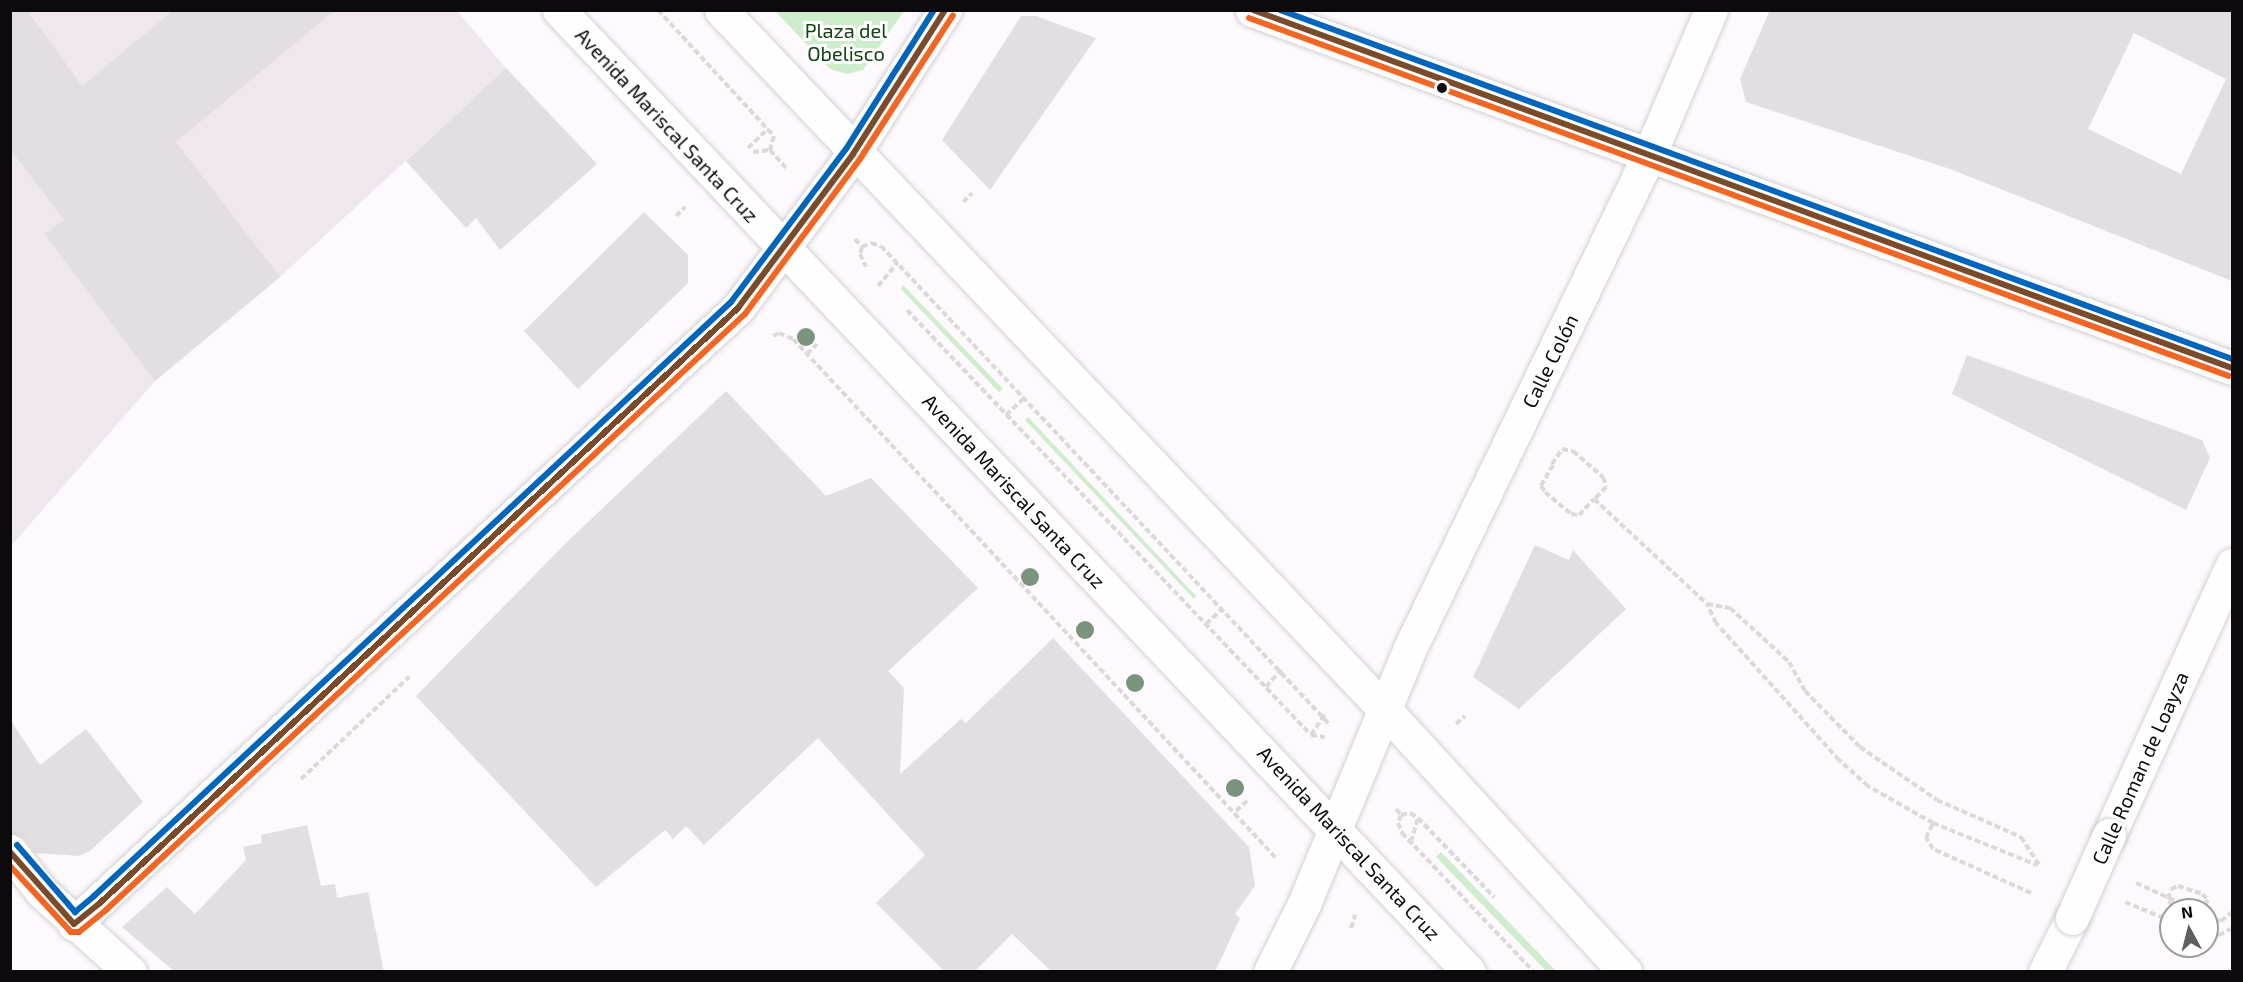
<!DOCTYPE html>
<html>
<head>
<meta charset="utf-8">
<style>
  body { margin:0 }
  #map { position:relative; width:2243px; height:982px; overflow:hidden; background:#fdf9fd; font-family:"Exo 2",sans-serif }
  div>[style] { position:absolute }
  .built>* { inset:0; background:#efe6ee }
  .green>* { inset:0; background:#ceedcc; transform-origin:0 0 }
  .building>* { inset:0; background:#e2dee2 }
  .path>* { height:4px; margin-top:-2px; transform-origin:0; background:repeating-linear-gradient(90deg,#dadada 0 6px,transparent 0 9px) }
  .roads { filter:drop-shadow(0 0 2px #d3d0d3) drop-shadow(0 0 2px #d3d0d3) }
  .minor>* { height:33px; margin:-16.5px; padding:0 16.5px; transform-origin:16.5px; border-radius:16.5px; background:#fffeff }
  .major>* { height:33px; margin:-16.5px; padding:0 16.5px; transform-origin:16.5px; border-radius:16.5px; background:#fffeff }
  .bridges { filter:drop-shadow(0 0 2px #d3d0d3) drop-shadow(0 0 2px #d3d0d3) }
  .major-bridge>* { height:33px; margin:-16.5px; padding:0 16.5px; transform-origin:16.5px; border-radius:16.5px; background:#fffeff }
  .bus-1>* { height:6px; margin:-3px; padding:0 3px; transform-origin:3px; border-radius:3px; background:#7a4b2a }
  .bus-2>* { height:6px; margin:-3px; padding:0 3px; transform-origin:3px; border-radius:3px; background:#f26522 }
  .bus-3>* { height:6px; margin:-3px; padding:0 3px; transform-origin:3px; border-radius:3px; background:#0065bd }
  .trees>* { width:18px; height:18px; margin:-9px; border-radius:50%; background:#7c947d }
  .dots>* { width:16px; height:16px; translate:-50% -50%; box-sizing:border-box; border:3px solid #fff; border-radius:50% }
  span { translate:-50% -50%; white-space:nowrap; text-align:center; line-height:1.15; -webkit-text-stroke:6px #fff; paint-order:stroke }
  .park-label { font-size:20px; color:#134214 }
  .street-label { font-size:20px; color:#0d0a0d }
  .frame { position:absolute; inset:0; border:12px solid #0d0a0d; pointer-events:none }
  .north { position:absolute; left:2159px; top:898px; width:60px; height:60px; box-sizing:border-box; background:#fff; border:2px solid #9e9d9e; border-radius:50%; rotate:353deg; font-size:16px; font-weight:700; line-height:24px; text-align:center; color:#0d0a0d }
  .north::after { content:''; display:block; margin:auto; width:21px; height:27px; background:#615e61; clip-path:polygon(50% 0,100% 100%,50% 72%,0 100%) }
</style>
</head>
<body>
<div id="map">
  <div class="built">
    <div style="clip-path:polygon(11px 11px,457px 11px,506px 68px,280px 277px,155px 381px,11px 546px)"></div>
  </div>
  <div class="green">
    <div style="clip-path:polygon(775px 11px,904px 11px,863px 70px,847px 74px,830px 69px)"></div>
    <div style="clip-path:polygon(903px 285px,1003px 389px,999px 392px,901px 289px)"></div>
    <div style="clip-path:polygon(1028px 417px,1196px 596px,1194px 599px,1025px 420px)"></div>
    <div style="left:1441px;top:852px;width:164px;height:7px;rotate:46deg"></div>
  </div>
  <div class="building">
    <div style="clip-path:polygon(10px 10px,27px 10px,82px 86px,174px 10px,335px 10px,176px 142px,280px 277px,155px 381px,45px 234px,64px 220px,10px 149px)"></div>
    <div style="clip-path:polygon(evenodd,1770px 10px,2232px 10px,2232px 281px,1950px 169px,1746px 102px,1740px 79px,1770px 10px,2134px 33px,2226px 79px,2181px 174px,2088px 129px,2134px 33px)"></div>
    <div style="clip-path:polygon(1021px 16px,1036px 16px,1096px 38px,990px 190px,942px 140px)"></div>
    <div style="clip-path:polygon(506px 68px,597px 164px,500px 250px,476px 218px,466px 228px,406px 161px)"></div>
    <div style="clip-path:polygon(644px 212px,688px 255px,688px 283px,578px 389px,524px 331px)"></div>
    <div style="clip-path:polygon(1967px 355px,2202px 440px,2210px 458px,2186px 510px,1952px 394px)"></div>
    <div style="clip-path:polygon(726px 391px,826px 496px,871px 478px,978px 588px,888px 671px,904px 688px,900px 774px,961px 719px,966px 723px,1053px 638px,1249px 847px,1255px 886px,1235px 914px,1240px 918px,1215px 972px,1052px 972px,1012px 934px,974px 972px,945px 972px,876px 903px,925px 855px,818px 738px,704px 845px,686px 826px,673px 839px,665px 830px,596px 887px,416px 696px,566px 543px)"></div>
    <div style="clip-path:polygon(1535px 545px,1569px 560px,1573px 550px,1626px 609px,1519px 709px,1473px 677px)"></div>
    <div style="clip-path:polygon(10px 719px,40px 765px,86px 729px,143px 802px,90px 851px,79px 856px,35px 853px,24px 839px,10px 833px)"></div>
    <div style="clip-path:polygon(307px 825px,321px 886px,335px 884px,337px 898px,368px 892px,384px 972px,175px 972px,122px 927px,167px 887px,195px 914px,246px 860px,243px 847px,262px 843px,261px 835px)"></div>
  </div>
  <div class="path">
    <div style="left:658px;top:10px;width:171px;rotate:47.4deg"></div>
    <div style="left:774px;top:136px;width:15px;rotate:106deg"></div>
    <div style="left:851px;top:61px;width:9px;rotate:36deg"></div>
    <div style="left:748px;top:148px;width:28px;rotate:-44deg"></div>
    <div style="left:770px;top:150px;width:25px;rotate:48deg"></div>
    <div style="left:753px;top:152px;width:17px;rotate:-7deg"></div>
    <div style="left:963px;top:202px;width:13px;rotate:-45deg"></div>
    <div style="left:676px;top:216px;width:13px;rotate:-45deg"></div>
    <div style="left:855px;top:239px;width:11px;rotate:49deg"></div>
    <div style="left:862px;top:247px;width:7px;rotate:106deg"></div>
    <div style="left:860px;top:254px;width:14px;rotate:65deg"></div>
    <div style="left:862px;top:247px;width:10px;rotate:-24deg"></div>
    <div style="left:871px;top:243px;width:10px;rotate:17deg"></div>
    <div style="left:881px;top:246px;width:657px;rotate:46.85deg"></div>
    <div style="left:878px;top:286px;width:31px;rotate:-50deg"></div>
    <div style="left:907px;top:310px;width:586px;rotate:46.45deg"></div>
    <div style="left:1311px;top:735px;width:14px;rotate:8deg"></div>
    <div style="left:773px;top:336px;width:7px;rotate:-27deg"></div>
    <div style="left:779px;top:333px;width:15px;rotate:23deg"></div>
    <div style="left:793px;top:339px;width:709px;rotate:47.06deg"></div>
    <div style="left:807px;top:354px;width:14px;rotate:-45deg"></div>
    <div style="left:1006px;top:415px;width:25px;rotate:-43deg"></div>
    <div style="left:1552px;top:464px;width:18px;rotate:-56deg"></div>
    <div style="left:1562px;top:449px;width:11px;rotate:10deg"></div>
    <div style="left:1573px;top:451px;width:40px;rotate:41deg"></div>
    <div style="left:1603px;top:477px;width:10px;rotate:73deg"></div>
    <div style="left:1606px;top:487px;width:16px;rotate:133deg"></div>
    <div style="left:1553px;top:465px;width:24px;rotate:120deg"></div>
    <div style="left:1541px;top:486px;width:7px;rotate:56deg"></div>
    <div style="left:1545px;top:492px;width:34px;rotate:40deg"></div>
    <div style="left:1571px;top:514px;width:8px;rotate:7deg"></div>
    <div style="left:1579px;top:515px;width:22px;rotate:-47deg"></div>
    <div style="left:1594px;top:499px;width:154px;rotate:42.9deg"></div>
    <div style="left:1206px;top:624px;width:23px;rotate:-43deg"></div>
    <div style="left:1266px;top:687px;width:23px;rotate:-49deg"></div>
    <div style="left:1456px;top:724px;width:12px;rotate:-42deg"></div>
    <div style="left:1311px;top:735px;width:25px;rotate:-56deg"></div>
    <div style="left:301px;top:779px;width:149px;rotate:-43.4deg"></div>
    <div style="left:1396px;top:809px;width:8px;rotate:50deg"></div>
    <div style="left:1236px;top:811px;width:16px;rotate:-43deg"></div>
    <div style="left:1401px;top:815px;width:9px;rotate:-13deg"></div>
    <div style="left:1410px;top:813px;width:9px;rotate:32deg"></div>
    <div style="left:1418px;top:818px;width:110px;rotate:46.1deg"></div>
    <div style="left:1401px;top:815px;width:9px;rotate:111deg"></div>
    <div style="left:1398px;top:823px;width:11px;rotate:68deg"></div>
    <div style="left:1402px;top:833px;width:192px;rotate:46.5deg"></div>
    <div style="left:1933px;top:823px;width:112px;rotate:22deg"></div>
    <div style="left:1411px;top:842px;width:26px;rotate:-74deg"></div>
    <div style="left:2136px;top:883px;width:66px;rotate:24.2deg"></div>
    <div style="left:2031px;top:893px;width:107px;rotate:-155.8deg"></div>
    <div style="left:1933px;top:849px;width:13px;rotate:-122deg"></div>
    <div style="left:1926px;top:838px;width:17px;rotate:-65deg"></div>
    <div style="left:1933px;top:823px;width:75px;rotate:-150.4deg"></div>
    <div style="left:1868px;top:786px;width:39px;rotate:-138deg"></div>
    <div style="left:1839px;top:760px;width:184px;rotate:-131.9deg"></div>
    <div style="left:1716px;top:623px;width:21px;rotate:-115deg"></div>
    <div style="left:1707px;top:604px;width:23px;rotate:10deg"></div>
    <div style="left:1730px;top:608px;width:80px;rotate:42.5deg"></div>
    <div style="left:1789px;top:662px;width:33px;rotate:61deg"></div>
    <div style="left:1805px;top:691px;width:78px;rotate:45.5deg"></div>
    <div style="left:1860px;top:747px;width:93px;rotate:34.5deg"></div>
    <div style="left:1937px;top:800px;width:92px;rotate:23.8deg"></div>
    <div style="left:2021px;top:837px;width:35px;rotate:57deg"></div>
    <div style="left:2125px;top:902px;width:50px;rotate:22.4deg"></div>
    <div style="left:2183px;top:910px;width:12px;rotate:-160deg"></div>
    <div style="left:2172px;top:906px;width:8px;rotate:-120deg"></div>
    <div style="left:2168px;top:899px;width:10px;rotate:-73deg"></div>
    <div style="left:2171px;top:889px;width:8px;rotate:-23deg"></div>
    <div style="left:2178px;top:886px;width:25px;rotate:18deg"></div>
    <div style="left:2202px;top:894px;width:8px;rotate:45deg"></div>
    <div style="left:2208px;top:900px;width:12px;rotate:125deg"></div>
    <div style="left:2207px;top:918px;width:14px;rotate:12deg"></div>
    <div style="left:2221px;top:921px;width:14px;rotate:-39deg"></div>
    <div style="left:1351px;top:928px;width:14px;rotate:-73deg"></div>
    <div style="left:2207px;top:931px;width:13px;rotate:18deg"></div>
    <div style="left:2219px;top:935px;width:13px;rotate:-27deg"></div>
  </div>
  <div class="roads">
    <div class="minor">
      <div style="left:853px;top:154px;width:171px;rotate:-57.4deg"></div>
      <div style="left:74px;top:924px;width:906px;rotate:-42.85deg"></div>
      <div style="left:738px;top:308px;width:75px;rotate:-53.1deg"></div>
    </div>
    <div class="major">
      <div style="left:559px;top:10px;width:1324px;rotate:46.59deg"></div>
      <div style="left:721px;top:10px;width:966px;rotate:46.51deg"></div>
      <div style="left:1386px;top:711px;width:354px;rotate:47.5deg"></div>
      <div style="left:1252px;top:10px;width:1043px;rotate:20.07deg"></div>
      <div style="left:783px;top:248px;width:117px;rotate:-53.3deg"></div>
      <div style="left:2109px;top:835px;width:297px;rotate:-65.5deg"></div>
      <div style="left:10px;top:851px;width:52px;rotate:52deg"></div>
      <div style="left:42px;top:892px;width:119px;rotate:42.3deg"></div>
      <div style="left:1270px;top:972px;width:76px;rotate:-63.4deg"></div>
      <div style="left:1304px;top:904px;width:277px;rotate:-67.5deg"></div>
      <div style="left:1410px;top:648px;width:550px;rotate:-64.13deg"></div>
      <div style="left:1650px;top:153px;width:155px;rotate:-66.9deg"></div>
      <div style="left:2045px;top:972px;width:60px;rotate:-63.4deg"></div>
    </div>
  </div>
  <div class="bridges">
    <div class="major-bridge">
      <div style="left:2072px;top:918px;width:91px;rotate:-66deg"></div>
    </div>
  </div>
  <div class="bus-1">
    <div style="left:1253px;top:10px;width:1042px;rotate:20.09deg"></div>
    <div style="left:10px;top:852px;width:96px;rotate:48.4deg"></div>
    <div style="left:74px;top:924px;width:33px;rotate:-39deg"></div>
    <div style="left:100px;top:903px;width:872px;rotate:-43deg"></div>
    <div style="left:738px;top:308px;width:192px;rotate:-53.2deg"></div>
    <div style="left:853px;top:154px;width:171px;rotate:-57.4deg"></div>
  </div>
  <div class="bus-2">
    <div style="left:1249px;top:18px;width:1043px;rotate:20.07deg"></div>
    <div style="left:10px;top:866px;width:90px;rotate:47.3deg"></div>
    <div style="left:71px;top:932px;width:8px"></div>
    <div style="left:79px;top:932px;width:35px;rotate:-39deg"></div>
    <div style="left:106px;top:910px;width:874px;rotate:-43.01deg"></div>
    <div style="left:745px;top:314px;width:193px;rotate:-53.4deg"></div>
    <div style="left:860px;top:159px;width:171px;rotate:-57.1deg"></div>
  </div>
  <div class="bus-3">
    <div style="left:1280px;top:10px;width:1014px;rotate:20.13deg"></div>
    <div style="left:17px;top:845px;width:89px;rotate:49.1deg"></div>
    <div style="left:75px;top:912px;width:25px;rotate:-40deg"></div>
    <div style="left:94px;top:896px;width:871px;rotate:-43deg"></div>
    <div style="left:731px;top:302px;width:191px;rotate:-53.1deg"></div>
    <div style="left:846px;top:149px;width:165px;rotate:-57.7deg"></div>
  </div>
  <div class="trees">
    <div style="left:806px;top:337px"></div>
    <div style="left:1030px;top:577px"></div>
    <div style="left:1085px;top:630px"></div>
    <div style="left:1135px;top:683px"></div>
    <div style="left:1235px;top:788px"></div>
  </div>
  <div class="dots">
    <div style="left:1442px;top:88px;background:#0d0a0d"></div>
  </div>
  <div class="park-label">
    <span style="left:846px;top:42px">Plaza del<br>Obelisco</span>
  </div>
  <div class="street-label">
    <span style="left:667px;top:125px;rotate:47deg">Avenida Mariscal Santa Cruz</span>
    <span style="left:1550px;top:361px;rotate:-64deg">Calle Colón</span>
    <span style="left:1014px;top:491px;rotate:47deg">Avenida Mariscal Santa Cruz</span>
    <span style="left:2140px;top:768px;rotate:-66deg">Calle Roman de Loayza</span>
    <span style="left:1349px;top:843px;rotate:47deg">Avenida Mariscal Santa Cruz</span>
  </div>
  <div class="frame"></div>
  <div class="north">N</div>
</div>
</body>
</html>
